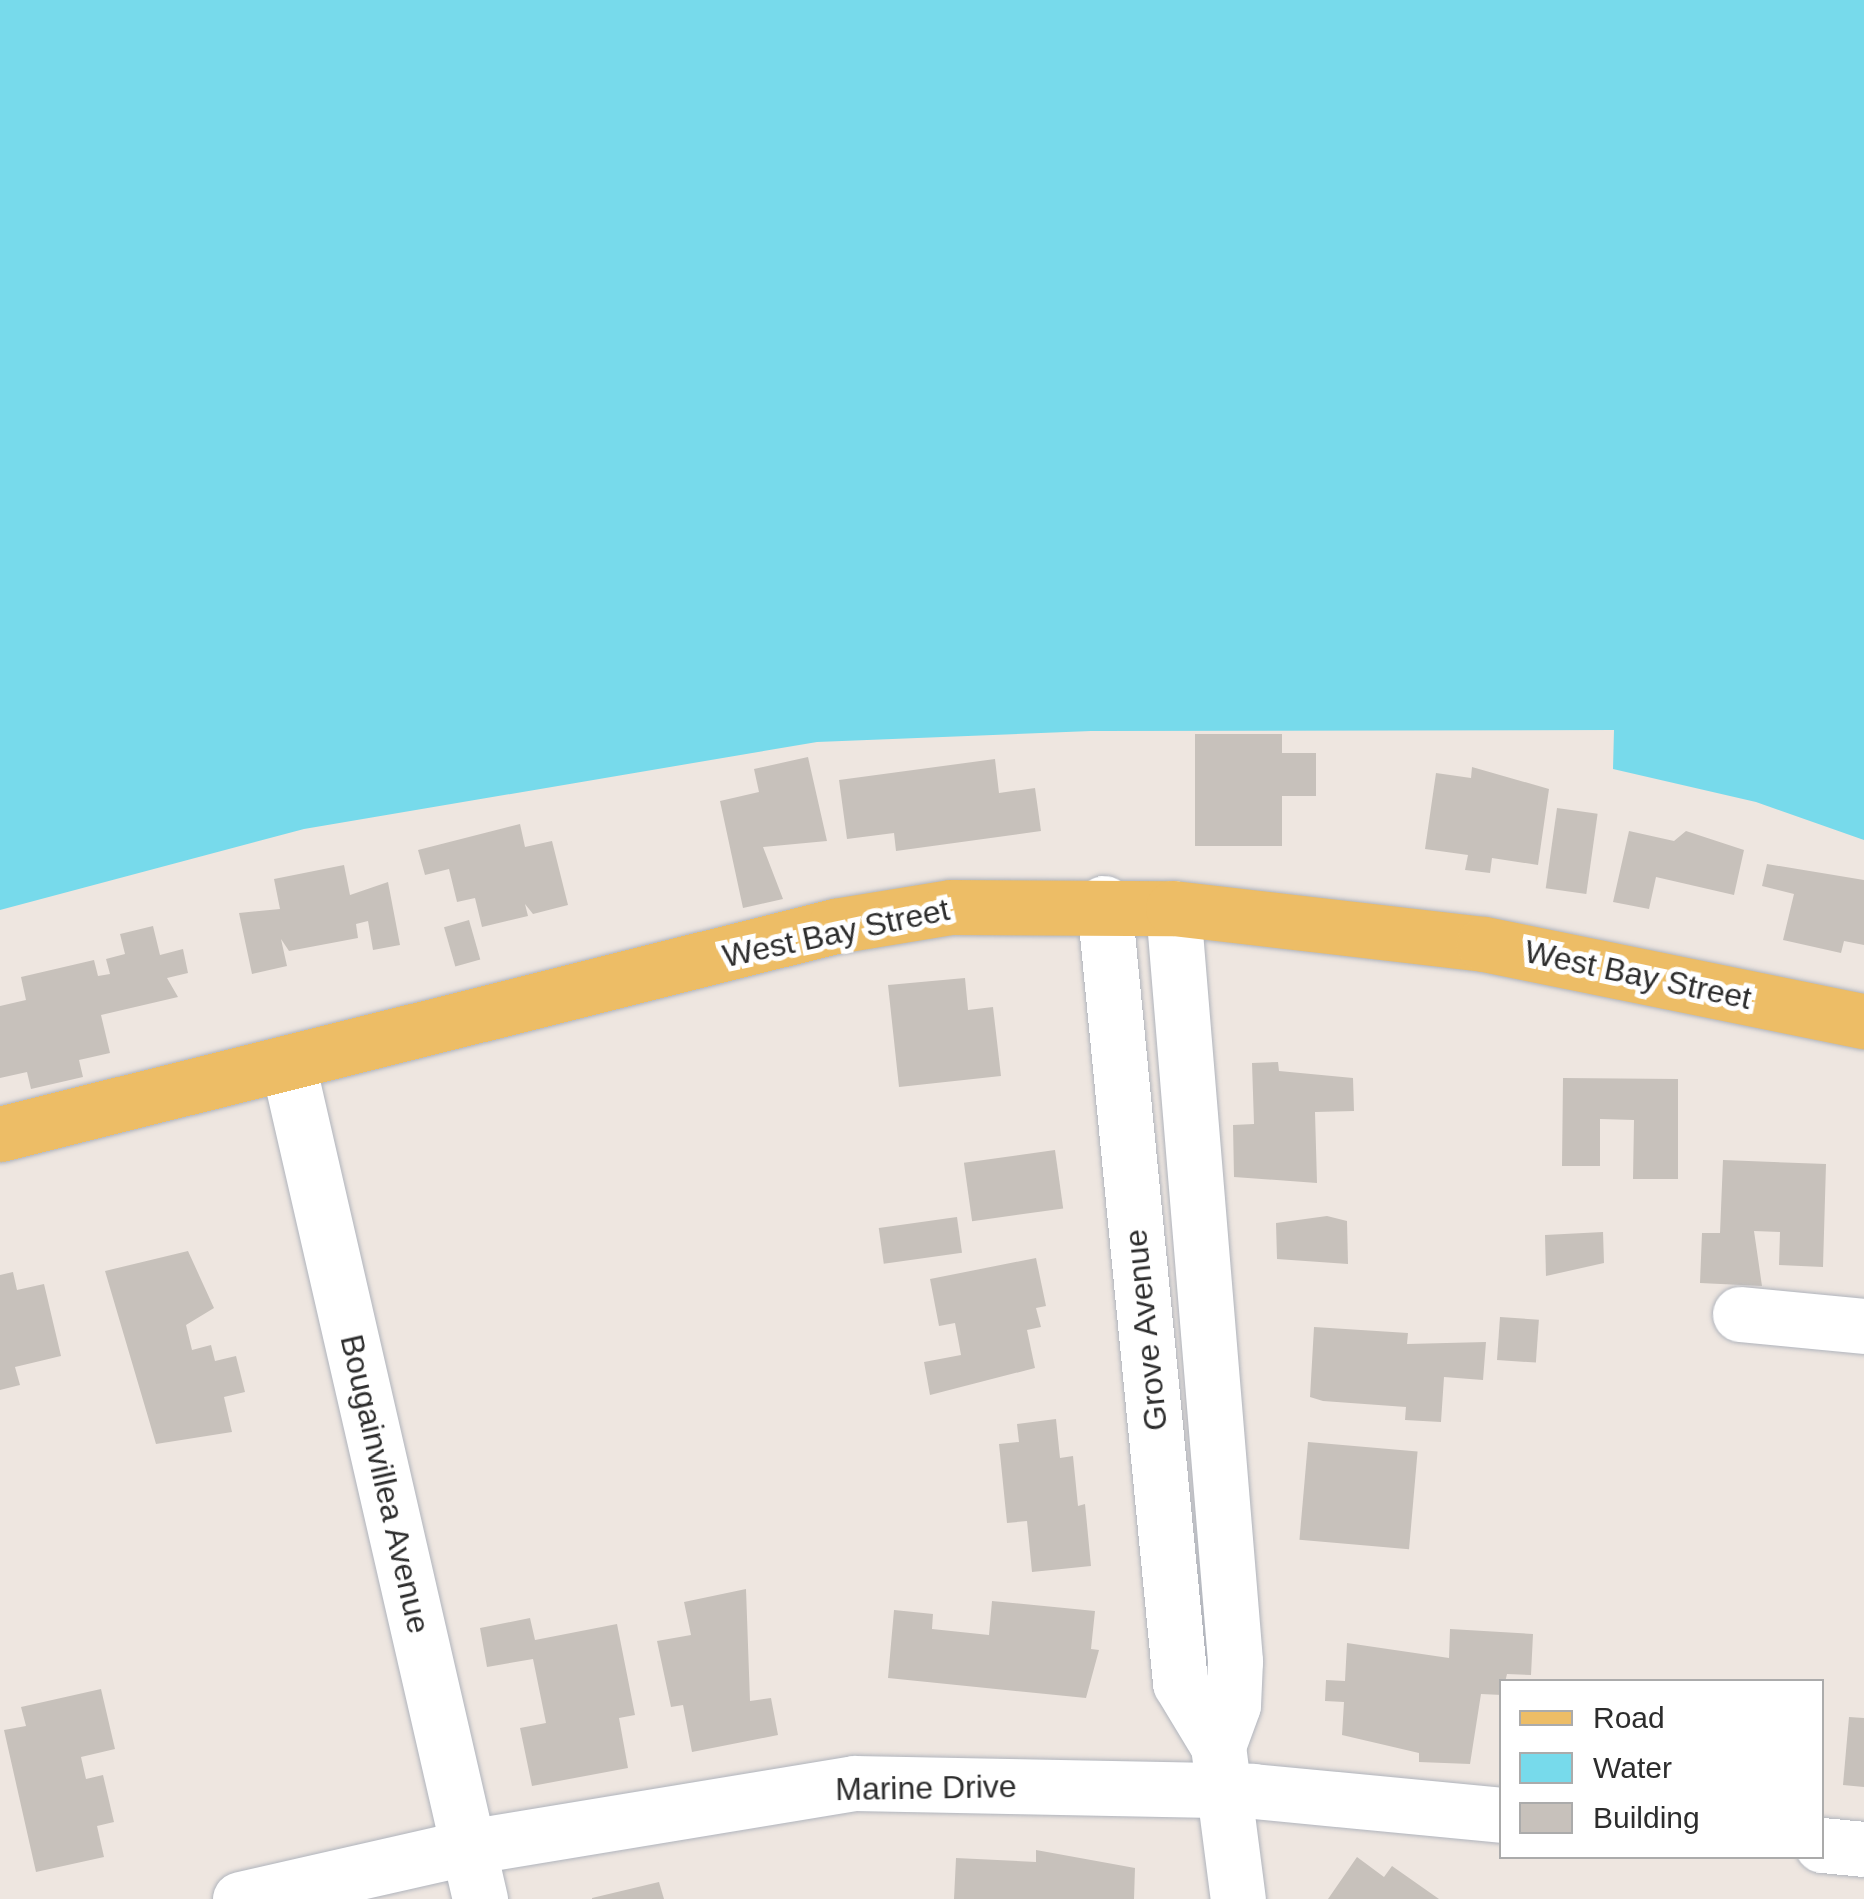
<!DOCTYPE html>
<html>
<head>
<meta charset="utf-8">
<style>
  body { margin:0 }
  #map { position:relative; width:1864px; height:1899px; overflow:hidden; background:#eee6e0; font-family:Helvetica,sans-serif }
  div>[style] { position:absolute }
  .water>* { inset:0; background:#77daeb }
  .building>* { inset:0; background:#c7c1bb; transform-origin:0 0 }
  .roads { filter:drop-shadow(0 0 2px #b0b4bc) drop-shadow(0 0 2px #b0b4bc) }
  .minor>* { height:55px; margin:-27.5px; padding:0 27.5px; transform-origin:27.5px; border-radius:27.5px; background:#fff }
  .major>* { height:55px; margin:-27.5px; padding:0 27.5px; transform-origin:27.5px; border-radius:27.5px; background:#edbd66 }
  span { translate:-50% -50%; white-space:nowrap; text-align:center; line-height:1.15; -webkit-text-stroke:10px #fff; paint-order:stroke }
  .street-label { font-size:32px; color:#2d2d2d }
  .legend { position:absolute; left:1499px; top:1679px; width:325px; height:180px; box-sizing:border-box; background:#fff; border:2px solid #ababab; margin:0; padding:12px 18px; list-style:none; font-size:30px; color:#2d2d2d }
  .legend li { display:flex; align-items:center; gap:20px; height:50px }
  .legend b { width:50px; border:2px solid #ababab }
</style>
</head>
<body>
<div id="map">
  <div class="water">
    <div style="clip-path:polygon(0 0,1864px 0,1864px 840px,1756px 802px,1613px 769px,1614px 730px,1091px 731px,817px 742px,304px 829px,0 910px)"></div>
  </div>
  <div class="building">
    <div style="clip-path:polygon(1195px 734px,1282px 734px,1282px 753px,1316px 753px,1316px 796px,1282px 796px,1282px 846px,1195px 846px)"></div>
    <div style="clip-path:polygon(808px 757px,827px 841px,763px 847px,783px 899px,743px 908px,720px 801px,759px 792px,754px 769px)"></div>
    <div style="clip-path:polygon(995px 759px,999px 793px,1035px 788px,1041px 831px,896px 851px,894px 833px,847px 839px,839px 780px)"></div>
    <div style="clip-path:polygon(1472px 767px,1549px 789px,1538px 865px,1492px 858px,1490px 873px,1465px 870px,1468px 855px,1425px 849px,1436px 773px,1471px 778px)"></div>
    <div style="left:1557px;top:808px;width:41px;height:81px;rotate:8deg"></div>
    <div style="clip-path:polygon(520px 824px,525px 847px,552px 841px,568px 905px,533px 914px,525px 904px,528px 916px,482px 927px,475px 898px,457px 902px,449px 869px,425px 875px,418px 850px)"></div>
    <div style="clip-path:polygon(1629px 831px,1674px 841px,1686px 831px,1744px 850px,1734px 895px,1656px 877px,1649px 909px,1613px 902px)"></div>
    <div style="clip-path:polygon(1767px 864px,1864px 880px,1864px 945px,1844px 941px,1841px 953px,1783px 940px,1794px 894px,1762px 886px)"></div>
    <div style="clip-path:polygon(344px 865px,350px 895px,388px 882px,400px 945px,373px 950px,368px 921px,356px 924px,358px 938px,289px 951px,281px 939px,287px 966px,252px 974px,239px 913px,280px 909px,274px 879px)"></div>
    <div style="left:469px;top:920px;width:41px;height:26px;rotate:74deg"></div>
    <div style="clip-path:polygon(153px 926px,160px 955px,183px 949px,188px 973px,167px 978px,178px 997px,101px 1015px,110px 1053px,79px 1060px,83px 1077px,31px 1089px,27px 1072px,0 1078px,0 1006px,26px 1000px,21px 977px,94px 960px,98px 976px,110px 974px,106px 959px,125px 954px,120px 934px)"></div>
    <div style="clip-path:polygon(965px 978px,968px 1010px,993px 1007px,1001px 1076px,899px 1087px,888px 985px)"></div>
    <div style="clip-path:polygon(1278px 1062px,1279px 1071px,1353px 1078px,1354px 1111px,1315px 1112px,1317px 1183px,1234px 1177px,1233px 1125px,1254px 1124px,1252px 1063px)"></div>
    <div style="clip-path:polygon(1563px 1078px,1678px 1079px,1678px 1179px,1633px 1179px,1634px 1120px,1600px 1119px,1600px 1166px,1562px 1166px)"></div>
    <div style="left:1055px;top:1150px;width:59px;height:92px;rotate:82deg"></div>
    <div style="clip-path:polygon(1723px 1160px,1826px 1164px,1823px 1267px,1779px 1265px,1780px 1232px,1754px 1231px,1762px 1286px,1700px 1283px,1702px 1233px,1720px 1233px)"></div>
    <div style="clip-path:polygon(1327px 1216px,1347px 1221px,1348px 1264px,1277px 1259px,1276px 1223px)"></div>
    <div style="left:957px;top:1217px;width:36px;height:79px;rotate:82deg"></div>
    <div style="clip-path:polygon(1603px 1232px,1604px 1263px,1546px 1276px,1545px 1235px)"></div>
    <div style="clip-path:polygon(188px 1251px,214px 1308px,186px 1325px,192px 1350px,211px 1345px,215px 1361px,236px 1356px,245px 1392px,224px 1397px,232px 1432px,156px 1444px,105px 1271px)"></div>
    <div style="clip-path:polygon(1036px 1258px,1046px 1306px,1036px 1308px,1041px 1327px,1027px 1330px,1035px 1368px,930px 1395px,924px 1362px,961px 1355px,955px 1323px,939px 1326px,930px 1279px)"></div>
    <div style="clip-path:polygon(13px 1272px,17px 1290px,44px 1284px,61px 1356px,15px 1367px,20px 1385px,0 1390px,0 1275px)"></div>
    <div style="left:1500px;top:1317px;width:39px;height:43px;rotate:4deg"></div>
    <div style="clip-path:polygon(1314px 1327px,1408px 1333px,1407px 1344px,1486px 1342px,1483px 1380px,1444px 1377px,1441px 1422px,1405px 1420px,1406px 1407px,1323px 1401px,1310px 1397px)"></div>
    <div style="clip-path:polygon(1056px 1419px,1060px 1458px,1073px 1456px,1078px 1506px,1085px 1504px,1091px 1566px,1032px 1572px,1027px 1521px,1007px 1523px,999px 1444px,1019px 1442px,1017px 1424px)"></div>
    <div style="left:1308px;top:1442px;width:110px;height:98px;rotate:5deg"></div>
    <div style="clip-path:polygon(746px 1589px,750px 1701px,771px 1698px,778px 1735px,692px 1752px,683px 1705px,671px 1707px,657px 1641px,691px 1635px,684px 1602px)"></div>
    <div style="clip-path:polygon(992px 1601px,1095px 1611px,1091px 1649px,1099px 1650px,1086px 1698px,888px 1678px,894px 1610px,933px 1614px,932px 1629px,989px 1635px)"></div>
    <div style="clip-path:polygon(530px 1618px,535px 1640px,617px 1624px,635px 1715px,619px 1718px,628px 1768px,532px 1786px,520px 1728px,546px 1723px,533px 1659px,487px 1667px,480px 1628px)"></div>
    <div style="clip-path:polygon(1450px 1629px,1533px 1634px,1531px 1675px,1507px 1674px,1502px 1695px,1481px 1694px,1470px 1764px,1419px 1762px,1419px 1753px,1342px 1735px,1344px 1702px,1325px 1701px,1326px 1680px,1345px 1681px,1347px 1643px,1449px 1658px)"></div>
    <div style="clip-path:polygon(101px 1689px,115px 1749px,81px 1757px,86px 1779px,103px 1775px,114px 1822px,97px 1826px,104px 1857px,36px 1872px,4px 1730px,26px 1726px,21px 1707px)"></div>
    <div style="clip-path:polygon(1849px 1717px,1864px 1718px,1864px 1787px,1843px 1785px)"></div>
    <div style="clip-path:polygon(1036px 1850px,1135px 1868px,1134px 1899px,954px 1899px,956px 1858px,1036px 1862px)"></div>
    <div style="clip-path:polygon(1357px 1857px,1384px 1877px,1392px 1866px,1439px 1899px,1328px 1899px)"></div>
    <div style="clip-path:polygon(659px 1882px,664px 1899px,592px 1899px,592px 1898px)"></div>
  </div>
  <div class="roads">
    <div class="minor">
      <div style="left:1104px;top:903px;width:784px;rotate:84.43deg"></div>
      <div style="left:1180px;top:1683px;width:74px;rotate:58.9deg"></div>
      <div style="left:1173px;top:908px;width:756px;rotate:85.29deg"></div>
      <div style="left:1235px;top:1661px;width:44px;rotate:92.6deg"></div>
      <div style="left:1233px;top:1705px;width:44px;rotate:110.1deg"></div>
      <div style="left:1218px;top:1746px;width:154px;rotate:82.6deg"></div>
      <div style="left:289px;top:1069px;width:852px;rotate:77.04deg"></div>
      <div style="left:1740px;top:1314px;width:125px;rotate:5.5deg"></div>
      <div style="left:1822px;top:1845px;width:42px;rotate:5.4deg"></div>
      <div style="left:240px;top:1899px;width:234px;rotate:-12.8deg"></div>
      <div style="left:468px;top:1847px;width:391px;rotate:-9.4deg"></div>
      <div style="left:854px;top:1783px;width:399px;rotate:1.1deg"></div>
      <div style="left:1253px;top:1791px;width:250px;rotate:5.5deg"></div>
    </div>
    <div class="major">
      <div style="left:0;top:1134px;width:861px;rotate:-13.99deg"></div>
      <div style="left:835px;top:926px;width:118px;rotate:-9.3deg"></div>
      <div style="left:951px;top:907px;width:222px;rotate:0.3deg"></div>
      <div style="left:1173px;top:908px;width:313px;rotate:6.6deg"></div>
      <div style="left:1484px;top:944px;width:388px;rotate:11.5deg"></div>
    </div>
  </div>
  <div class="street-label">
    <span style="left:836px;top:933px;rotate:-12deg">West Bay Street</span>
    <span style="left:1638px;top:975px;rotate:12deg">West Bay Street</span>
    <span style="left:1146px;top:1330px;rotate:-96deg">Grove Avenue</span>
    <span style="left:385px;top:1484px;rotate:77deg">Bougainvillea Avenue</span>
    <span style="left:926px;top:1788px;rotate:-1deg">Marine Drive</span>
  </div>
  <ul class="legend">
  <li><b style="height:12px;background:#edbd66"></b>Road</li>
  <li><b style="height:28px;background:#77daeb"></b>Water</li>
  <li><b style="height:28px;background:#c7c1bb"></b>Building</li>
  </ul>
</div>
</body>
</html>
